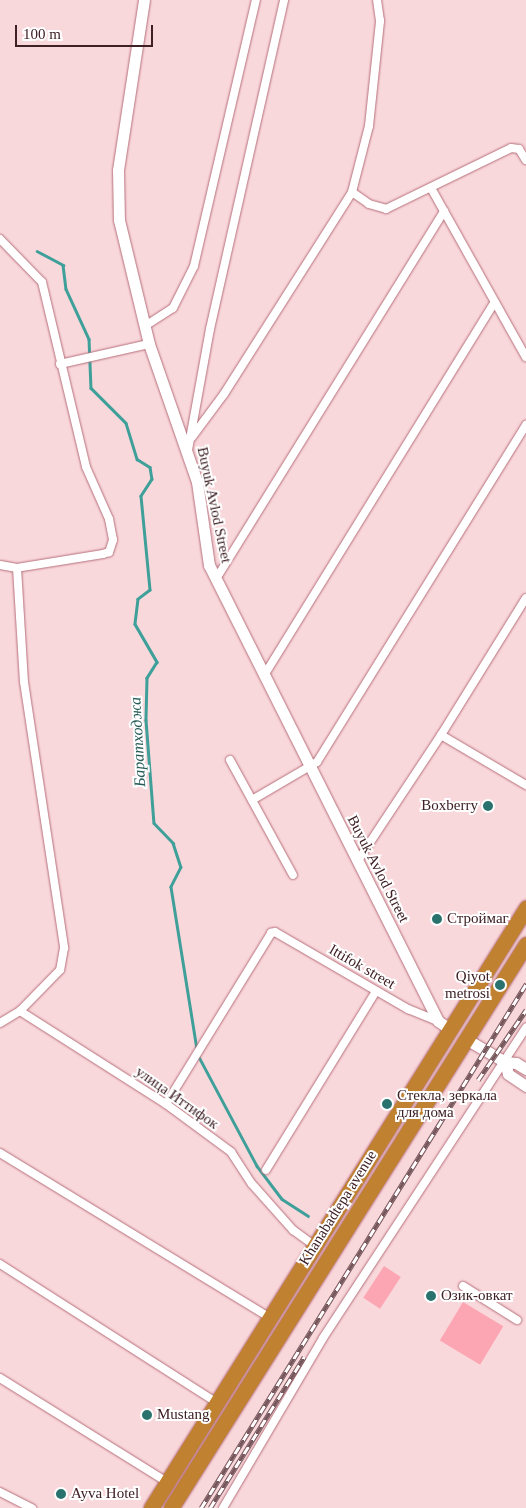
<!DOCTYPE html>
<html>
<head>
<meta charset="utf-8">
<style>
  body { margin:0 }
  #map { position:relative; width:526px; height:1508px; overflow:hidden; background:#f9d8dc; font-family:Georgia,serif }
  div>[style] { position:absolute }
  .green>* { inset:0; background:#fca6b3; transform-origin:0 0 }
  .stream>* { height:2.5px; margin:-1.25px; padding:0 1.25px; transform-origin:1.25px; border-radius:1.25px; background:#3fa09a }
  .roads { filter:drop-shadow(0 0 1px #b66f7a) drop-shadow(0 0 1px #b66f7a) }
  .street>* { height:8px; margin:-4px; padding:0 4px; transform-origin:4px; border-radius:4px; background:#fff }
  .secondary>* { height:11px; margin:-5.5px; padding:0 5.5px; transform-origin:5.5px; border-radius:5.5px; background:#fff }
  .highway>* { height:15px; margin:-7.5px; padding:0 7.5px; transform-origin:7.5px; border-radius:7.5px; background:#c08230 }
  .rail>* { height:4.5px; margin-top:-2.25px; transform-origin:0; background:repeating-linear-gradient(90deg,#fff 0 8px,#76575b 0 16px); box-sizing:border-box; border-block:1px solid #76575b }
  .dots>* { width:14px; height:14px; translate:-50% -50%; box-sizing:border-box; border:2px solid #fff; border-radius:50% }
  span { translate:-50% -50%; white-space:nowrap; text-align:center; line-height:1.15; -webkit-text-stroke:4px #fff; paint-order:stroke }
  .street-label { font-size:15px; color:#3e2025 }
  .poi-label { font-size:15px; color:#3e2025 }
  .right { translate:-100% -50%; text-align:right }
  .left { translate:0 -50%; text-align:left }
  .water-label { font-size:16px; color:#265c58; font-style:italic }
  .scale { position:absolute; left:15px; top:25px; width:138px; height:22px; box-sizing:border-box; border:2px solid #3e2025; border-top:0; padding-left:6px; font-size:15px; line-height:18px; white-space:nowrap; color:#3e2025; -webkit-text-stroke:4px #fff; paint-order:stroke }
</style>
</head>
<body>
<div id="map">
  <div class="green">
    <div style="left:384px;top:1266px;width:20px;height:38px;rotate:33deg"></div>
    <div style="left:463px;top:1302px;width:47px;height:45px;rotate:31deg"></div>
  </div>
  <div class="stream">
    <div style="left:37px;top:251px;width:30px;rotate:28deg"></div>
    <div style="left:63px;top:265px;width:24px;rotate:83deg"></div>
    <div style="left:66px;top:289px;width:55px;rotate:65.3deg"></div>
    <div style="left:89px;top:339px;width:49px;rotate:87.7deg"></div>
    <div style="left:91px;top:388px;width:49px;rotate:45deg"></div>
    <div style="left:126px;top:423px;width:38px;rotate:73deg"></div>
    <div style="left:137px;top:459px;width:15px;rotate:32deg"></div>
    <div style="left:150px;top:467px;width:12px;rotate:81deg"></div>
    <div style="left:152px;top:479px;width:20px;rotate:123deg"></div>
    <div style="left:141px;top:496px;width:94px;rotate:84.5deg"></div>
    <div style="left:150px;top:590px;width:15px;rotate:143deg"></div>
    <div style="left:138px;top:599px;width:25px;rotate:97deg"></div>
    <div style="left:135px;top:624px;width:44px;rotate:59.9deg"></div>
    <div style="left:157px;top:662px;width:19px;rotate:122deg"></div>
    <div style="left:147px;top:678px;width:42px;rotate:91.4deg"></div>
    <div style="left:146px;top:720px;width:103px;rotate:85.6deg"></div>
    <div style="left:154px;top:823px;width:28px;rotate:46deg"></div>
    <div style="left:173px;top:843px;width:25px;rotate:72deg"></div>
    <div style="left:181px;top:867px;width:22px;rotate:117deg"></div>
    <div style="left:171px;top:887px;width:165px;rotate:80.9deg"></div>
    <div style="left:198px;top:1055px;width:126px;rotate:62deg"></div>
    <div style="left:257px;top:1166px;width:41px;rotate:52.9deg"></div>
    <div style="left:282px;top:1199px;width:31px;rotate:33deg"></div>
  </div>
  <div class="roads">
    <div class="street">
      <div style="left:431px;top:188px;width:194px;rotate:60.7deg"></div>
      <div style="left:352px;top:192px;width:21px;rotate:35deg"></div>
      <div style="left:369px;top:204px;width:18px;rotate:16deg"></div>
      <div style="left:386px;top:209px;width:139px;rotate:-26deg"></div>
      <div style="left:511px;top:148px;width:8px;rotate:7deg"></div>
      <div style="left:519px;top:149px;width:13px;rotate:58deg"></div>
      <div style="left:0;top:239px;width:60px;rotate:45.7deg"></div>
      <div style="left:42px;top:282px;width:190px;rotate:76.6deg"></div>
      <div style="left:86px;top:467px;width:57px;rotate:66.1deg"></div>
      <div style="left:109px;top:519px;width:21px;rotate:79deg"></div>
      <div style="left:113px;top:540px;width:13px;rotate:108deg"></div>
      <div style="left:109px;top:552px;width:6px;rotate:162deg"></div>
      <div style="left:103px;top:554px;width:87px;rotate:170.8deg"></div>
      <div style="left:17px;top:568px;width:17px;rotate:-170deg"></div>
      <div style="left:145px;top:326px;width:33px;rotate:-33deg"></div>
      <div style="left:173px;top:308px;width:47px;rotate:-63.4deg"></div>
      <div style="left:194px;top:266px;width:273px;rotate:-76.9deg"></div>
      <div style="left:60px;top:364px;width:91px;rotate:-12.7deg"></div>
      <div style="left:192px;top:437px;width:54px;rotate:-53.3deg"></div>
      <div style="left:224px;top:394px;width:239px;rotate:-57.6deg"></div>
      <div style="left:352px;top:192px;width:68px;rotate:-75.6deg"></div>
      <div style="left:369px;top:126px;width:106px;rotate:-84deg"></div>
      <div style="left:380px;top:21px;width:21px;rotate:-98deg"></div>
      <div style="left:188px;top:450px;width:123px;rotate:-79.7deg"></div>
      <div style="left:210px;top:329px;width:337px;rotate:-77.3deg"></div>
      <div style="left:17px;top:568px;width:114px;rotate:86.5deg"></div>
      <div style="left:24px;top:682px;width:269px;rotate:81.4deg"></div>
      <div style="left:64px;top:948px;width:22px;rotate:100deg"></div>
      <div style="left:60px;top:970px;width:57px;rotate:134.3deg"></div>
      <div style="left:216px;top:579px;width:433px;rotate:-58.2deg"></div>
      <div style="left:265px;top:674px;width:437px;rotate:-58.3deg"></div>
      <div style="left:441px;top:735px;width:99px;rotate:30.5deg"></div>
      <div style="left:230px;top:760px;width:131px;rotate:61.3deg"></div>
      <div style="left:252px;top:800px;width:75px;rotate:-30.3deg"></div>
      <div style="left:317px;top:762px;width:397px;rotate:-58.2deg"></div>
      <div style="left:357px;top:862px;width:152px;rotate:-56.5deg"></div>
      <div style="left:441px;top:735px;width:161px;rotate:-58.2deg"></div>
      <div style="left:0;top:1023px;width:23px;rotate:-31deg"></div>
      <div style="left:20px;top:1011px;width:173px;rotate:32.5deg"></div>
      <div style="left:166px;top:1104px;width:81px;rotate:36.4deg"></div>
      <div style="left:231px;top:1152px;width:38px;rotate:57deg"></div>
      <div style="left:252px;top:1184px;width:62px;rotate:48.3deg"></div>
      <div style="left:293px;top:1230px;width:27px;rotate:36deg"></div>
      <div style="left:166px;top:1104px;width:201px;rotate:-58.4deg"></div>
      <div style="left:271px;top:933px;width:4px;rotate:-14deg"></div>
      <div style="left:275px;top:932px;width:154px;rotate:30.1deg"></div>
      <div style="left:408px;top:1009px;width:32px;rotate:22deg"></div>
      <div style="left:0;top:1153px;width:316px;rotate:31.4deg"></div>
      <div style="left:266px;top:1170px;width:210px;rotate:-58.4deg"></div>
      <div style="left:0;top:1264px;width:258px;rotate:32.6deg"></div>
      <div style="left:463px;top:1286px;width:64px;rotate:32.2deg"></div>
      <div style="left:0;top:1378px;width:197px;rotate:31.9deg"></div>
      <div style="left:0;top:1492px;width:36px;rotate:27deg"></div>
      <div style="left:223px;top:1508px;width:197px;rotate:-59.5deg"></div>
      <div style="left:323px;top:1338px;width:371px;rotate:-56.8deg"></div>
    </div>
    <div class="secondary">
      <div style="left:144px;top:0;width:172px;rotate:98.7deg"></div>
      <div style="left:118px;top:170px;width:50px;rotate:88.9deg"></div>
      <div style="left:119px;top:220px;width:128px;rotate:76.4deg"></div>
      <div style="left:149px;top:344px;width:146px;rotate:70.8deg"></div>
      <div style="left:197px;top:482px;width:84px;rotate:81.8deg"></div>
      <div style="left:209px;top:565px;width:510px;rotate:63.33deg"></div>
      <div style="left:438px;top:1021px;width:14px;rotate:34deg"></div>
      <div style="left:466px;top:1039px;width:45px;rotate:30.5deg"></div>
      <div style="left:505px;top:1062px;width:11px;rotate:5deg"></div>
      <div style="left:516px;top:1063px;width:12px;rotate:31deg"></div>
      <div style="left:505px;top:1062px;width:12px;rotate:76deg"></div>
      <div style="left:508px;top:1074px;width:22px;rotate:34deg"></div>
    </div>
    <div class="highway">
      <div style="left:151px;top:1508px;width:708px;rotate:-57.99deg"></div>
      <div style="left:171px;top:1508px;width:666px;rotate:-57.81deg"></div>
    </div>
  </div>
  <div class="rail">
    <div style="left:478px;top:1080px;width:85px;rotate:-55.6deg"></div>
    <div style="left:201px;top:1508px;width:617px;rotate:-58.19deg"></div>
    <div style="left:210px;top:1508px;width:178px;rotate:-58.1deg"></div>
  </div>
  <div class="dots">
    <div style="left:488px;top:806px;background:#29726e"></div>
    <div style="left:437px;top:919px;background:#29726e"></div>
    <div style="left:500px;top:985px;background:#29726e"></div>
    <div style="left:387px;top:1104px;background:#29726e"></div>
    <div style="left:431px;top:1296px;background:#29726e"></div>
    <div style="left:147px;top:1415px;background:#29726e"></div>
    <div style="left:61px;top:1494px;background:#29726e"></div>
  </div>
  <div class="street-label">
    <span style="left:214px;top:505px;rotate:78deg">Buyuk Avlod Street</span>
    <span style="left:378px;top:869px;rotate:63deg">Buyuk Avlod Street</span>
    <span style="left:362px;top:967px;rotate:30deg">Ittifok street</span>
    <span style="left:177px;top:1098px;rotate:35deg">улица Иттифок</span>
    <span style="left:338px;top:1208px;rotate:-58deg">Khanabadtepa avenue</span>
  </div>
  <div class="poi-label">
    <span class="right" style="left:478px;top:806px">Boxberry</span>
    <span class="left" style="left:447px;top:919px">Строймаг</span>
    <span class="right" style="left:490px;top:985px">Qiyot<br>metrosi</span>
    <span class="left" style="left:397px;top:1104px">Стекла, зеркала<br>для дома</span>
    <span class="left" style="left:441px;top:1296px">Озик-овкат</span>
    <span class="left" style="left:157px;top:1415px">Mustang</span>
    <span class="left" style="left:71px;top:1494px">Ayva Hotel</span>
  </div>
  <div class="water-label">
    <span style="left:138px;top:742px;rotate:-93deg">Баратходжа</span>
  </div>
  <div class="scale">100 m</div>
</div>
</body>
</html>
